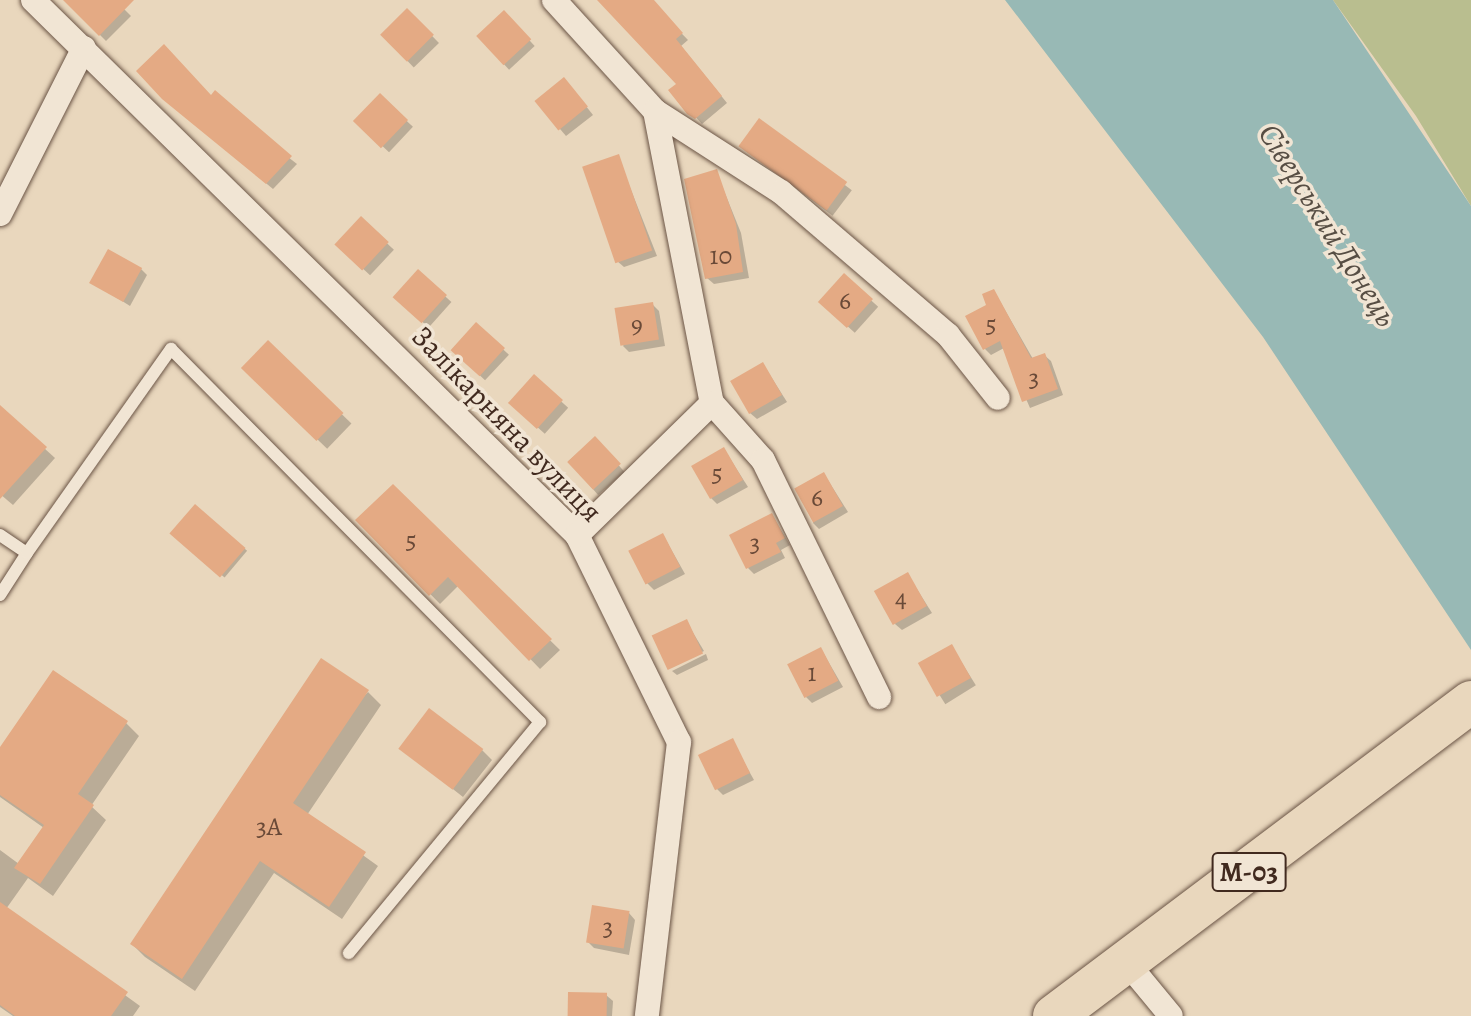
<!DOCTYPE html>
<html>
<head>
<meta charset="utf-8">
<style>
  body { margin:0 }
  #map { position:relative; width:1471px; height:1016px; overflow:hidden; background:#e9d7bd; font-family:Alegreya,serif }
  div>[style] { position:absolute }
  .green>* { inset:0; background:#b9be8f }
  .water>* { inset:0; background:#98b9b5 }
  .shadow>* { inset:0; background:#0003; transform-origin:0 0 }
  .building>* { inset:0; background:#e4aa84; transform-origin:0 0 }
  .roads { filter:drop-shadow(0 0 2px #6b5546) drop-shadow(0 0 2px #6b5546) }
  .lane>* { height:12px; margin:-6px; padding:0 6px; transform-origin:6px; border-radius:6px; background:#f1e5d4 }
  .street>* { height:24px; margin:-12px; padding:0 12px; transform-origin:12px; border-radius:12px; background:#f1e5d4 }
  .highway>* { height:42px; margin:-21px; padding:0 21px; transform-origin:21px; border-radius:21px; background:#e9d7bd }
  span { translate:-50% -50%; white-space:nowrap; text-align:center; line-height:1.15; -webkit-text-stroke:7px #f1e5d4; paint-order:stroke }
  .number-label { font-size:26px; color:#6a4a38 }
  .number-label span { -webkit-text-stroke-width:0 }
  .shield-label span { padding:2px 6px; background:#f1e5d4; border:2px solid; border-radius:6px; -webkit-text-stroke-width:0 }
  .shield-label { font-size:28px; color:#412a1f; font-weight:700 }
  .street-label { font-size:30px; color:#412a1f }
  .water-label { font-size:32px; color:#574e44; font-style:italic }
</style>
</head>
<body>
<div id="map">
  <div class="green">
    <div style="clip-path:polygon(1333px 0,1471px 0,1471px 206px,1416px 116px)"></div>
  </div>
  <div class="water">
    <div style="clip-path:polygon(1005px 0,1333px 0,1471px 206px,1471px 650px,1263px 337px)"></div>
  </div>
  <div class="shadow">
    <div style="clip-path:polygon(83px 0,115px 0,131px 16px,106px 41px,74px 9px)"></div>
    <div style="clip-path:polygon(600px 0,649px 0,688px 40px,681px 46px,727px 103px,702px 124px,671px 90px,679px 84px)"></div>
    <div style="left:407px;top:10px;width:46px;height:35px;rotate:46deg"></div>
    <div style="left:504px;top:13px;width:45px;height:35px;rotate:47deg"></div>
    <div style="clip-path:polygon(570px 86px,593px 115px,566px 136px,537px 102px)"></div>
    <div style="left:380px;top:96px;width:45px;height:35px;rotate:43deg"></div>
    <div style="clip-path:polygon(211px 97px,297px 164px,273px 189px,171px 105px)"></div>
    <div style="left:760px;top:121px;width:115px;height:32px;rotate:37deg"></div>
    <div style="clip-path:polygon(618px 157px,657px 256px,624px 267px,617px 261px)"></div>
    <div style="clip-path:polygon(716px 171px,741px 233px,749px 278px,714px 284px,707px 278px)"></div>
    <div style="left:361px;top:219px;width:45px;height:35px;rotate:43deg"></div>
    <div style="clip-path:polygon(141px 269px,147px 275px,130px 306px,92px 282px)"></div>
    <div style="left:418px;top:272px;width:45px;height:34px;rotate:42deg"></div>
    <div style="left:844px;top:276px;width:46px;height:35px;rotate:42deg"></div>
    <div style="clip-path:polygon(994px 291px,1033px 359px,1044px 355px,1051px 361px,1063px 395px,1030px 408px,1004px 348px,991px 355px,985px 349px)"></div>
    <div style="clip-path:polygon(652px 304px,659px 311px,665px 346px,629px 352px,623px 346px)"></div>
    <div style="left:476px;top:324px;width:45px;height:35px;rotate:43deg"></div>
    <div style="left:268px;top:343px;width:116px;height:35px;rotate:44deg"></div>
    <div style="clip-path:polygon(763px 364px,787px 402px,757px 419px,750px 413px)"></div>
    <div style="left:534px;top:377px;width:46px;height:35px;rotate:42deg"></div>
    <div style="clip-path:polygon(0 408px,55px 458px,13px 505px,0 494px)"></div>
    <div style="left:595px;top:438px;width:45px;height:35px;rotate:49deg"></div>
    <div style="clip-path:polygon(724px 449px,748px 487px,717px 504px,711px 498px)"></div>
    <div style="clip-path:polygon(824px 474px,848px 512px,819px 529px,813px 523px)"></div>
    <div style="clip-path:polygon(393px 487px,560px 650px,540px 669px,459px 585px,440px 604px,358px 520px)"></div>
    <div style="left:195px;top:507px;width:68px;height:35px;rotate:40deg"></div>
    <div style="clip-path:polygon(772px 515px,790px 545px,781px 550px,785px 558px,754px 574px,748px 568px)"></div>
    <div style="clip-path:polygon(663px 535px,685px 574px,654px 590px,647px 583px)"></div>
    <div style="clip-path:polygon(908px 575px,932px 613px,902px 630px,895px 624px)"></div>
    <div style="clip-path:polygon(686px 621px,704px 651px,670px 667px)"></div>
    <div style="left:952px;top:647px;width:45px;height:36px;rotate:58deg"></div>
    <div style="clip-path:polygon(821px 649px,843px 687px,812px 703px,806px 697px)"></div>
    <div style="clip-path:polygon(706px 654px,708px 660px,677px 675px,672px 671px)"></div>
    <div style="clip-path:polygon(368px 692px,381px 705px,307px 815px,378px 866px,342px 919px,274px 873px,195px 991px,145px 957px,132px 944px)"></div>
    <div style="clip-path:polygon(126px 723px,139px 736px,91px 806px,106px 820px,53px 896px,28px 878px,6px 909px,140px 1006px,133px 1016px,13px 1016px,0 1007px,0 850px,19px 864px,44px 828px,0 797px,0 750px)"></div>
    <div style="clip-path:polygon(732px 741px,754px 780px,723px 795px,717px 789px)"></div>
    <div style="clip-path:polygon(402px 749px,482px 750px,492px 760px,463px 797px)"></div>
    <div style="clip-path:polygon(629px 913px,635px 920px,629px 955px,594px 948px,588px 942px)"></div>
    <div style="clip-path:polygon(606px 995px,613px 1001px,612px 1016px,570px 1016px)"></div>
  </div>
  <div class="building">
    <div style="clip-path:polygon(63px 0,134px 0,99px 36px)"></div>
    <div style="clip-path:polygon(597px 0,654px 0,683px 33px,676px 39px,722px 96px,695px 119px,687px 114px,668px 90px,676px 84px)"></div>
    <div style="left:407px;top:8px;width:38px;height:38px;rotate:45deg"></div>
    <div style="left:504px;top:10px;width:40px;height:38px;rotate:47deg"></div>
    <div style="clip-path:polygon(164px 44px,211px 95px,215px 90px,292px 156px,266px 184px,162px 99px,136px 71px)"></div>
    <div style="left:564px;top:77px;width:38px;height:38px;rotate:51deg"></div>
    <div style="left:380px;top:93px;width:39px;height:39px;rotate:44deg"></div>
    <div style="left:759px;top:118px;width:109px;height:35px;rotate:36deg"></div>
    <div style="left:619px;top:154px;width:102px;height:39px;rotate:71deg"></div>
    <div style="clip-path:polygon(717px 169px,736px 224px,743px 272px,705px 279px,684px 179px)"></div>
    <div style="left:361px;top:216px;width:38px;height:39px;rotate:43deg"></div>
    <div style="left:108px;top:249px;width:39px;height:39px;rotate:29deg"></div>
    <div style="left:418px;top:269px;width:39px;height:38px;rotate:42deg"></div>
    <div style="left:844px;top:273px;width:39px;height:39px;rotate:42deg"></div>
    <div style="clip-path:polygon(994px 289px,1031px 358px,1045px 353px,1058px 389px,1022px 402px,1000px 341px,983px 350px,965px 316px,986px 305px,982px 294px)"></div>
    <div style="left:653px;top:302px;width:38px;height:39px;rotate:81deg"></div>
    <div style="left:476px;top:322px;width:39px;height:38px;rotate:42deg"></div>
    <div style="left:268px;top:340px;width:105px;height:39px;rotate:44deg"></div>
    <div style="left:763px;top:362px;width:38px;height:38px;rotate:60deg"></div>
    <div style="left:534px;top:374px;width:39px;height:39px;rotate:42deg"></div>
    <div style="clip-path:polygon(0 405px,47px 447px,0 499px)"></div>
    <div style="left:595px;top:436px;width:38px;height:38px;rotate:47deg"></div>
    <div style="left:724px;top:447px;width:38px;height:38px;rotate:60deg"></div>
    <div style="left:824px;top:472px;width:39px;height:34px;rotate:61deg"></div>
    <div style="clip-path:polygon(393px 484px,552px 639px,529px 661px,448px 577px,429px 596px,355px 520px)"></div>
    <div style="left:195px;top:504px;width:67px;height:39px;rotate:41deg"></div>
    <div style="clip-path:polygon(772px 513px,785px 538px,776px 543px,781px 552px,746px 569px,729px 535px)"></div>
    <div style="left:663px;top:533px;width:38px;height:39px;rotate:63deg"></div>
    <div style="left:908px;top:572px;width:39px;height:39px;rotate:61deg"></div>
    <div style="left:687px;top:619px;width:38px;height:39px;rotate:65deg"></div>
    <div style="left:952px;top:644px;width:39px;height:39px;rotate:61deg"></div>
    <div style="left:821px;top:647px;width:38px;height:38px;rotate:63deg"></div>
    <div style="clip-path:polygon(321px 658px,369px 690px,293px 803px,366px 852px,329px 907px,260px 861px,182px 979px,130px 944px)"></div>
    <div style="clip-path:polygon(53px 670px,128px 721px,78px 794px,94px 805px,40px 884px,14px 868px,44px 825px,0 795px,0 747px)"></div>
    <div style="left:429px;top:708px;width:68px;height:51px;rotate:37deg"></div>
    <div style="left:733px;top:738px;width:39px;height:39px;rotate:64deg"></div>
    <div style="clip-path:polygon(0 902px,128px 992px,111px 1016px,15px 1016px,0 1005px)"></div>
    <div style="left:592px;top:905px;width:38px;height:38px;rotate:9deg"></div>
    <div style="left:568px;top:992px;width:39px;height:24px;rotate:1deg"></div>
  </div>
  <div class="roads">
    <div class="lane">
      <div style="left:0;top:535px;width:32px;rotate:34deg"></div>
      <div style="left:27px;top:553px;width:50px;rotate:122.7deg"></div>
      <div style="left:27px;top:553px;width:250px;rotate:-54.8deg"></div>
      <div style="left:171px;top:349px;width:525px;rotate:45.31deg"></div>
      <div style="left:540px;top:722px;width:300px;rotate:129.6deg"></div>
    </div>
    <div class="street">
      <div style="left:33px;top:0;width:763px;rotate:44.52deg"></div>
      <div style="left:577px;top:535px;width:231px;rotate:63.8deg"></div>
      <div style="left:679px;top:742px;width:276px;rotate:96.7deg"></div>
      <div style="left:554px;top:0;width:150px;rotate:47.7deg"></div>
      <div style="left:655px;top:111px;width:298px;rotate:79deg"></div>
      <div style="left:712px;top:403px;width:189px;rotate:135.6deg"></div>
      <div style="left:655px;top:111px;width:150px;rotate:32.7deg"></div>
      <div style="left:781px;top:192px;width:220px;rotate:40.6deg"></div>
      <div style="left:948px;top:335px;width:80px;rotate:51.6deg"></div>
      <div style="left:0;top:214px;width:186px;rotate:-63.2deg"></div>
      <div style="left:712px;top:403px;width:76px;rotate:48.2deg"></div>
      <div style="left:763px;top:460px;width:264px;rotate:63.9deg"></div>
      <div style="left:1128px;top:964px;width:67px;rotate:50.4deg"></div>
    </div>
    <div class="highway">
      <div style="left:1054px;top:1016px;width:522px;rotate:-36.98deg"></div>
    </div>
  </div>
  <div class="number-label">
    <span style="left:721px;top:256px">10</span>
    <span style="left:845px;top:301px">6</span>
    <span style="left:991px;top:324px">5</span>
    <span style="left:637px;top:325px">9</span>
    <span style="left:1034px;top:378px">3</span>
    <span style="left:717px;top:473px">5</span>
    <span style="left:817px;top:498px">6</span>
    <span style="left:411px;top:540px">5</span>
    <span style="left:755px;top:543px">3</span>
    <span style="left:901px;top:599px">4</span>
    <span style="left:812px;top:673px">1</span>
    <span style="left:269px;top:827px">3А</span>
    <span style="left:608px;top:927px">3</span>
  </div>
  <div class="shield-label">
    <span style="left:1249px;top:872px">М-03</span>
  </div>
  <div class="street-label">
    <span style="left:507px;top:424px;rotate:46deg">Залікарняна вулиця</span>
  </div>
  <div class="water-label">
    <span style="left:1328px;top:225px;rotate:58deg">Сіверський Донець</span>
  </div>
</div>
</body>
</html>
